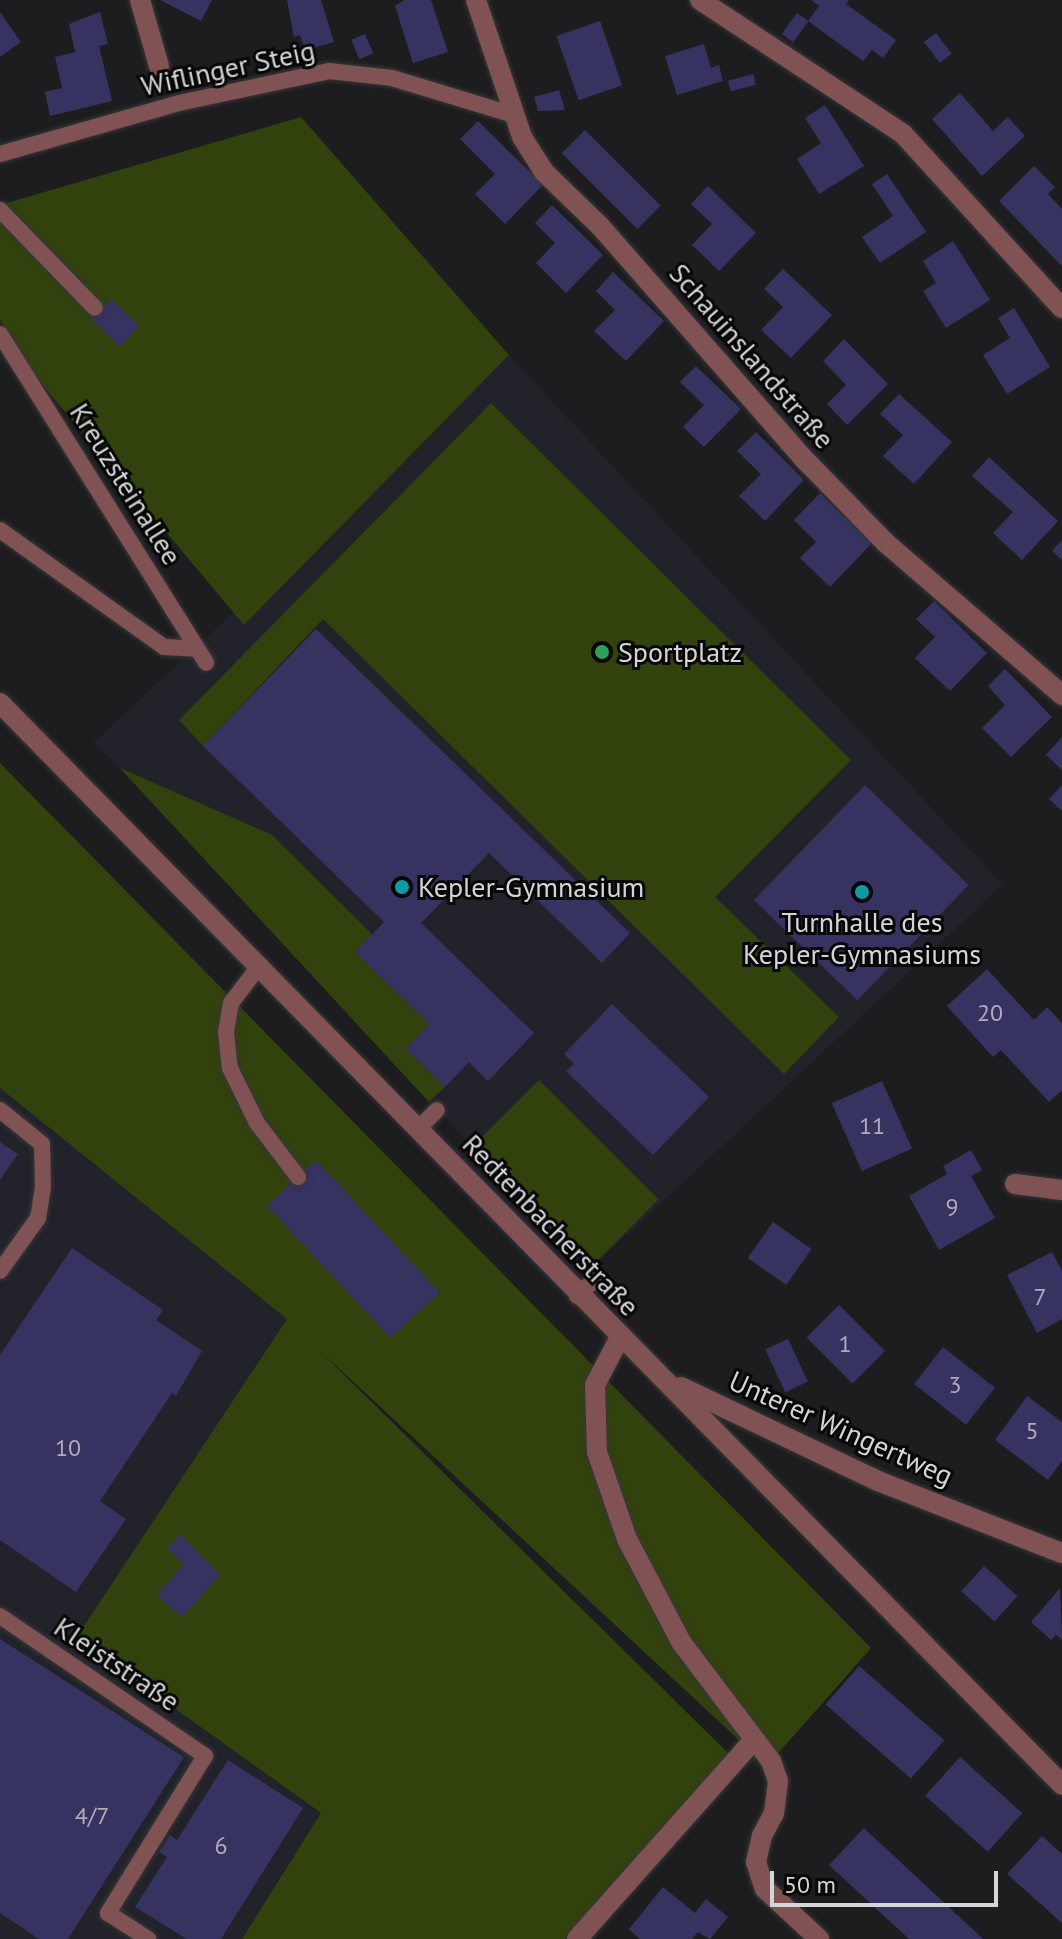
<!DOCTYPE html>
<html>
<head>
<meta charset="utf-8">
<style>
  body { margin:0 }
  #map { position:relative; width:1062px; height:1939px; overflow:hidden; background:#1d1d1f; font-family:"PT Sans",sans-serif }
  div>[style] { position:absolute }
  .built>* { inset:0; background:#22222a; transform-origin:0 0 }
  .green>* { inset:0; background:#32420c; transform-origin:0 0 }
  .building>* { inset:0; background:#363361; transform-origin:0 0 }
  .roads { filter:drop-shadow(0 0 2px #373739) drop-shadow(0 0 2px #373739) }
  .service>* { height:16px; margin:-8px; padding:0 8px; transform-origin:8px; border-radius:8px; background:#805253 }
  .minor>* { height:20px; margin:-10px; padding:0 10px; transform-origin:10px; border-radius:10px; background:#805253 }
  .dots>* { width:22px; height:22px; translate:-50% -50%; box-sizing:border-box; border:4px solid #070708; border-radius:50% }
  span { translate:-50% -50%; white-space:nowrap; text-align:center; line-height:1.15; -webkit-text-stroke:6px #070708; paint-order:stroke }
  .number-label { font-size:24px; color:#adacba }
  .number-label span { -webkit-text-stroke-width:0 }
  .street-label { font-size:28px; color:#d5d5d7 }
  .poi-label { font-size:28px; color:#d5d5d7 }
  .left { translate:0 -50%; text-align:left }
  .scale { position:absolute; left:770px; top:1871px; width:228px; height:36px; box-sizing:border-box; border:4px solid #d5d5d7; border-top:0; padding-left:10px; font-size:24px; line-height:28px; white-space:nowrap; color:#d5d5d7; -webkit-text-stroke:6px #070708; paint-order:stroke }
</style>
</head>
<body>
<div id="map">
  <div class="built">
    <div style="left:509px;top:355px;width:724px;height:567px;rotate:47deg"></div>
    <div style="clip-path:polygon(0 1088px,288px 1319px,76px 1638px,321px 1813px,242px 1939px,0 1939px)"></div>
  </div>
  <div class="green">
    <div style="clip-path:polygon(301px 117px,509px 355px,244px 625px,19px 357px,0 320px,0 205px)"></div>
    <div style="clip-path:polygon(491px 403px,851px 760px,715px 897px,839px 1017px,784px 1074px,323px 619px,203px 746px,179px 720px)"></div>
    <div style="clip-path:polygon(0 763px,871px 1648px,767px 1766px,318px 1349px,730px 1755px,572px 1939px,242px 1939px,321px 1813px,76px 1638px,287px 1319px,0 1088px)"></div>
    <div style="clip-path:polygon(120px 768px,272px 835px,372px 934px,355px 952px,429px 1024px,406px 1049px,445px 1087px,429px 1102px)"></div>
    <div style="left:539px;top:1080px;width:169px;height:96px;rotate:45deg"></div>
  </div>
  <div class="building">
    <div style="clip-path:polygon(160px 0,212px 0,201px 21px)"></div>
    <div style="clip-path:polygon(287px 0,321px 0,334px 42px,305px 50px,300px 35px,294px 37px)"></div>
    <div style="clip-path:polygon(404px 0,431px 0,448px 52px,413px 63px,395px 6px)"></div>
    <div style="clip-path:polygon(811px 0,849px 0,846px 4px,896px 40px,883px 58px,872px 50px,863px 61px,808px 21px,819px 6px)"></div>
    <div style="clip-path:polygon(0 12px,21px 42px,0 57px)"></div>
    <div style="clip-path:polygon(100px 12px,108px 44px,99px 46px,112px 101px,50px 116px,45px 92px,62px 88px,55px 57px,75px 52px,69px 24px)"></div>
    <div style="left:797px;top:13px;width:14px;height:26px;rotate:36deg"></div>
    <div style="left:600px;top:21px;width:68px;height:46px;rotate:71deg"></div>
    <div style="left:936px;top:33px;width:26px;height:15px;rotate:53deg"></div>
    <div style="left:365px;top:34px;width:21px;height:15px;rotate:67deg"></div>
    <div style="clip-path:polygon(704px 44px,711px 68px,719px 65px,723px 81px,677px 95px,665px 56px)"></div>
    <div style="left:753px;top:74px;width:11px;height:26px;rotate:75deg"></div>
    <div style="clip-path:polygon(559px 90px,565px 110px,538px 111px,534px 97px)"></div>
    <div style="clip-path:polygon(960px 93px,993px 131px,1008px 117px,1025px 136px,982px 176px,932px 119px)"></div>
    <div style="clip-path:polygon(825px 105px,864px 166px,819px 194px,797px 159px,821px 143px,805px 118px)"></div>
    <div style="clip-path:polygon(478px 121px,543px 185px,505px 224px,475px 194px,495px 174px,460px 139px)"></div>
    <div style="left:585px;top:130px;width:107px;height:33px;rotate:45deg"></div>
    <div style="clip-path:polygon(1034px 166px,1055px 187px,1048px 194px,1062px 209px,1062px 266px,999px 201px)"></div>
    <div style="clip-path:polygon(887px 174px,926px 232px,880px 263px,862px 237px,893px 216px,872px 184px)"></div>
    <div style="clip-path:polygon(708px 186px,756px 233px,719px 271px,692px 245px,712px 224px,691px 204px)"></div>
    <div style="clip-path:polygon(552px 205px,603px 255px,566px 293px,536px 263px,555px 243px,535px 223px)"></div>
    <div style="clip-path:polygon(953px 241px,990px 300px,946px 328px,923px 291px,936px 283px,923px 261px)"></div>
    <div style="clip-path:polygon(783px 269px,832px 315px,791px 358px,761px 330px,783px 307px,764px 289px)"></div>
    <div style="clip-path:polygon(613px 272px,664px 321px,626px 361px,594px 331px,615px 310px,596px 291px)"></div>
    <div style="left:111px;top:299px;width:39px;height:28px;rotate:44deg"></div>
    <div style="clip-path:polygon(1014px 308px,1050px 367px,1007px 394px,983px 355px,1010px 338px,998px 318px)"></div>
    <div style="clip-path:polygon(844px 339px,888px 384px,847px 425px,827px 404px,846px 385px,823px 361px)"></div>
    <div style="clip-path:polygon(696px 366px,741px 409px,704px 447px,683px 427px,704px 405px,680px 382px)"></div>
    <div style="clip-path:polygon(899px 394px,952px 442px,914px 484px,883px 456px,903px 435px,880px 414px)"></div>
    <div style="clip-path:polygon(756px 432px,804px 480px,765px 521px,739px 496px,761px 474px,737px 451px)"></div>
    <div style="clip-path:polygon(989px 457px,1058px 521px,1022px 560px,993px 533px,1013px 512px,972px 476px)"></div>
    <div style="clip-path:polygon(820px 493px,872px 543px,830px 587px,800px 558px,816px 542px,794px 520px)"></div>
    <div style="clip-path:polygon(1062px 540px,1062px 560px,1052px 551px)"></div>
    <div style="clip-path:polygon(934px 601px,987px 653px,950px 691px,915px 658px,935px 637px,916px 619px)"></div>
    <div style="clip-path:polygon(316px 629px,630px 933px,602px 963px,489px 853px,421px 923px,534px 1033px,488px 1081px,469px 1062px,445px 1087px,406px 1049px,429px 1024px,355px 952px,384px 922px,203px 746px)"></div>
    <div style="clip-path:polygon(1005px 669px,1052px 717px,1011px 757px,982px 728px,1005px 705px,988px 686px)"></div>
    <div style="clip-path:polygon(1062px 737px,1062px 770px,1046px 755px)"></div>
    <div style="left:865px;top:785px;width:144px;height:160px;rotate:44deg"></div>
    <div style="clip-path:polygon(1062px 785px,1062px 811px,1049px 799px)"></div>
    <div style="clip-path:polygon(987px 969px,1034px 1020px,1047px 1007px,1062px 1023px,1062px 1090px,1049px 1102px,1001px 1050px,993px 1057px,947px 1006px)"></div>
    <div style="clip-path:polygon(612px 1004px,709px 1097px,653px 1155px,566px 1071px,574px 1064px,564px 1054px)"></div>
    <div style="left:882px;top:1081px;width:74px;height:55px;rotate:66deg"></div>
    <div style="clip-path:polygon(0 1142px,18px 1154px,0 1180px)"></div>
    <div style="clip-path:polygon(971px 1150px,982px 1170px,971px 1176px,995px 1218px,939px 1250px,909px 1196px,947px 1174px,943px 1166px)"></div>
    <div style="left:316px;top:1160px;width:181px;height:67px;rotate:47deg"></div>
    <div style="left:773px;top:1222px;width:47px;height:44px;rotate:35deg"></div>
    <div style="clip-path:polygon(72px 1248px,163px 1310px,156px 1320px,202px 1351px,176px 1396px,172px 1393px,100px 1501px,126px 1519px,76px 1592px,0 1540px,0 1355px)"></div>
    <div style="clip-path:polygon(1052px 1252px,1062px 1271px,1062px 1319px,1037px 1333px,1007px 1275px)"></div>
    <div style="left:839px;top:1305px;width:65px;height:46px;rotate:45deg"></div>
    <div style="left:788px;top:1339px;width:47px;height:25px;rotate:65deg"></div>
    <div style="left:943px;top:1347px;width:66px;height:47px;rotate:38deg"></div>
    <div style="clip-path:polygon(1027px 1396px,1062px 1422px,1062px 1461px,1048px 1480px,995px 1440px)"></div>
    <div style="clip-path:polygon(180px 1534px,220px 1575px,182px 1617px,157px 1595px,184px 1564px,167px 1548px)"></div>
    <div style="left:984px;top:1566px;width:45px;height:34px;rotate:42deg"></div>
    <div style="clip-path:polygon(1060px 1588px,1062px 1640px,1056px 1635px,1051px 1640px,1031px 1622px)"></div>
    <div style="clip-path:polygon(0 1639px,184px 1757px,68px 1939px,39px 1939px,0 1913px)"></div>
    <div style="left:859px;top:1666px;width:113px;height:51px;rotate:41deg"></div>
    <div style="left:960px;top:1757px;width:84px;height:52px;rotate:42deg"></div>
    <div style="clip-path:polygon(228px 1760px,303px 1808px,221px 1939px,187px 1939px,135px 1907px,167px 1857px,159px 1852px,170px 1835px,177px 1840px)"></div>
    <div style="clip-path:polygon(864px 1828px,953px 1911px,983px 1939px,909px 1939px,829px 1865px)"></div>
    <div style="clip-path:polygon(1042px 1836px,1062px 1854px,1062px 1923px,1007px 1874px)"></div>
    <div style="clip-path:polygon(663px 1887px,695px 1913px,706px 1899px,728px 1917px,710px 1939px,698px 1932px,692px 1939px,640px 1939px,629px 1929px)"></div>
  </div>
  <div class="roads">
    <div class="service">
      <div style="left:0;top:154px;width:186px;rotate:-15.9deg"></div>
      <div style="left:179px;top:103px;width:153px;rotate:-12deg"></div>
      <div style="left:329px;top:71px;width:63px;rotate:6.3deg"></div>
      <div style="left:392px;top:78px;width:127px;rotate:16.9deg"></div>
      <div style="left:0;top:210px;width:136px;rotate:45.9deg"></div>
      <div style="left:0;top:334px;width:388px;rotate:57.9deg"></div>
      <div style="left:0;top:530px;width:201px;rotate:35.5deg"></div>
      <div style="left:164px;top:647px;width:33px;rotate:3deg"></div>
      <div style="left:260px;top:965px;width:48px;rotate:127.3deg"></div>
      <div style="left:231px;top:1003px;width:29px;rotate:100deg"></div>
      <div style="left:226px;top:1032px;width:36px;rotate:84deg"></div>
      <div style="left:230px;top:1068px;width:61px;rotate:63.9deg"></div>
      <div style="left:257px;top:1123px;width:68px;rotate:52.8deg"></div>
      <div style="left:0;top:1110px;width:54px;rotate:39deg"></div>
      <div style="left:42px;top:1144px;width:43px;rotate:88.7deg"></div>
      <div style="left:43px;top:1187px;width:31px;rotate:99deg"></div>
      <div style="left:38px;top:1218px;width:65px;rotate:125.6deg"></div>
      <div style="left:419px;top:1128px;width:25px;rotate:-45deg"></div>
      <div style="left:577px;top:1296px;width:23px;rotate:-43deg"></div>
      <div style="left:0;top:1616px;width:248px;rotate:34.3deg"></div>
      <div style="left:205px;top:1756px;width:185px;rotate:121.7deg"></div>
      <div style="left:108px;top:1913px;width:48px;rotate:33deg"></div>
    </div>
    <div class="minor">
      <div style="left:140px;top:0;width:69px;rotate:73.9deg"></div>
      <div style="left:476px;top:0;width:145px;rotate:71.4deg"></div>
      <div style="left:522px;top:137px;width:41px;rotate:57.8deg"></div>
      <div style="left:544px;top:172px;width:78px;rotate:44deg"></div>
      <div style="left:600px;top:226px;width:310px;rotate:48.8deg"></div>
      <div style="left:804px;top:459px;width:117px;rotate:45.7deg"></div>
      <div style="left:886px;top:543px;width:233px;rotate:40.8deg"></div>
      <div style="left:700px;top:0;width:243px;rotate:33.4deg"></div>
      <div style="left:903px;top:134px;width:236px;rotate:47.6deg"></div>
      <div style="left:0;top:703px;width:1516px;rotate:45.53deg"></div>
      <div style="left:1015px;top:1184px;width:47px;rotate:7.3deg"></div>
      <div style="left:620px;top:1337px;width:54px;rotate:117.5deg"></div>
      <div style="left:595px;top:1385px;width:67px;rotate:88.3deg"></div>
      <div style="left:597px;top:1452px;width:92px;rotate:71deg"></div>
      <div style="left:627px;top:1539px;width:116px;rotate:62.3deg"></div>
      <div style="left:681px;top:1642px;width:149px;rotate:52.9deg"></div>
      <div style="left:771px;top:1761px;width:21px;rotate:71deg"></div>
      <div style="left:778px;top:1781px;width:32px;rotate:97deg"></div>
      <div style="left:774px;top:1813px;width:26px;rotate:118deg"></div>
      <div style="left:762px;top:1836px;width:27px;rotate:103deg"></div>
      <div style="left:756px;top:1862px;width:28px;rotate:72deg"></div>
      <div style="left:765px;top:1889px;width:74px;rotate:42.8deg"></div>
      <div style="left:681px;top:1387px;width:218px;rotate:25.5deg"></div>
      <div style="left:878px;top:1481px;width:198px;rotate:21.4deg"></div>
      <div style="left:577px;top:1939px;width:265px;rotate:-48.4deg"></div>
    </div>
  </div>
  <div class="dots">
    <div style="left:602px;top:652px;background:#2e9e5b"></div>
    <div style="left:402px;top:887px;background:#0f9aa8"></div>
    <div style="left:862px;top:892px;background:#0f9aa8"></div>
  </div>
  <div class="number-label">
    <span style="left:990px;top:1013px">20</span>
    <span style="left:872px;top:1126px">11</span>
    <span style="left:952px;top:1207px">9</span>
    <span style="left:1040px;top:1297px">7</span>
    <span style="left:845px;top:1344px">1</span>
    <span style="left:955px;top:1385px">3</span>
    <span style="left:1032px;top:1431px">5</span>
    <span style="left:68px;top:1448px">10</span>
    <span style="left:92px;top:1816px">4/7</span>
    <span style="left:221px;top:1846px">6</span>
  </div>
  <div class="street-label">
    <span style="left:228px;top:68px;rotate:-12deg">Wiflinger Steig</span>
    <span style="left:752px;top:356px;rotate:49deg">Schauinslandstraße</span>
    <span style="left:126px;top:484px;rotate:58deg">Kreuzsteinallee</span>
    <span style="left:551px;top:1225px;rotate:46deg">Redtenbacherstraße</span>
    <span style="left:841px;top:1428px;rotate:24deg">Unterer Wingertweg</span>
    <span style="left:117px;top:1664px;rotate:34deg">Kleiststraße</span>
  </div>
  <div class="poi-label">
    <span class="left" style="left:618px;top:652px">Sportplatz</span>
    <span class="left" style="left:418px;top:887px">Kepler-Gymnasium</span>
    <span style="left:862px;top:938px">Turnhalle des<br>Kepler-Gymnasiums</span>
  </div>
  <div class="scale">50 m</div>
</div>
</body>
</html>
